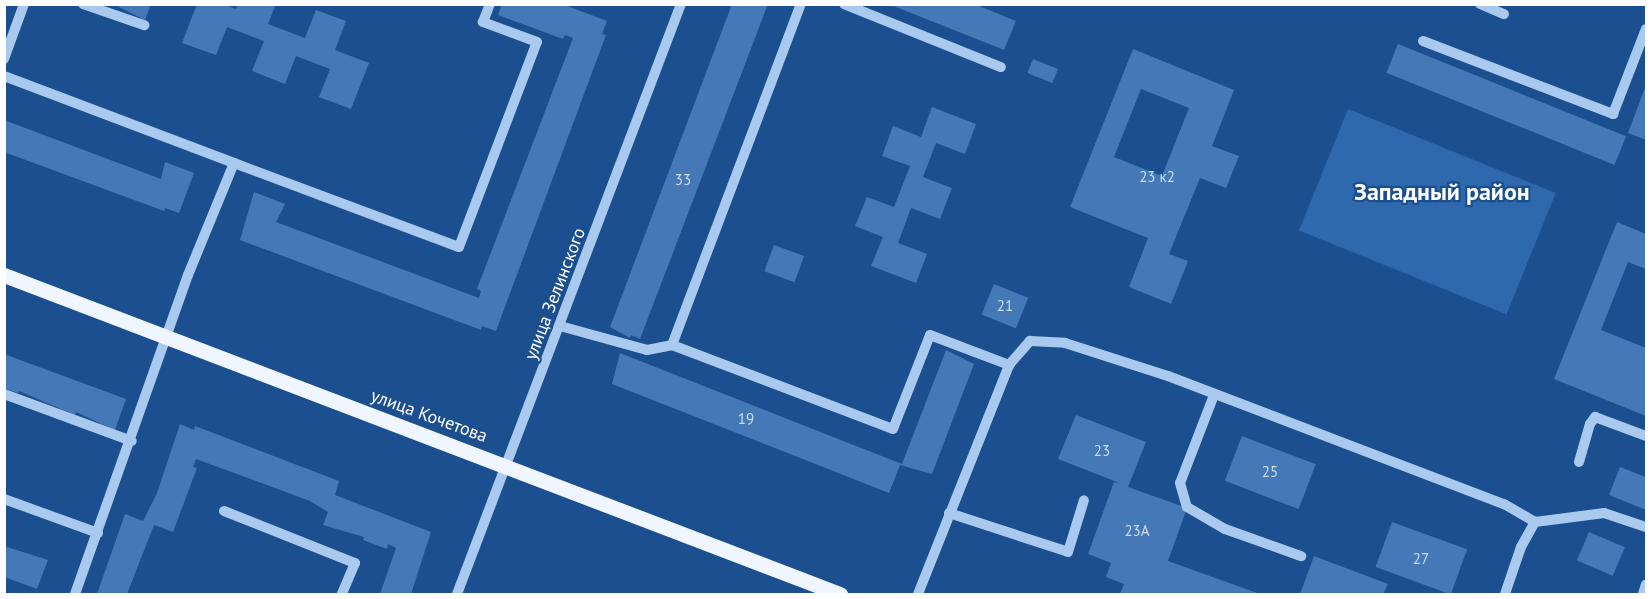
<!DOCTYPE html>
<html>
<head>
<meta charset="utf-8">
<style>
  body { margin:0 }
  #map { position:relative; width:1651px; height:599px; overflow:hidden; background:#1b4f8f; font-family:"PT Sans",sans-serif }
  div>[style] { position:absolute }
  .green>* { inset:0; background:#2e69ad; transform-origin:0 0 }
  .building>* { inset:0; background:#4478b7; transform-origin:0 0 }
  .minor>* { height:10px; margin:-5px; padding:0 5px; transform-origin:5px; border-radius:5px; background:#a9c9ee }
  .major>* { height:15px; margin:-7.5px; padding:0 7.5px; transform-origin:7.5px; border-radius:7.5px; background:#f0f6ff }
  span { translate:-50% -50%; white-space:nowrap; text-align:center; line-height:1.15; -webkit-text-stroke:4.5px #1b4f8f; paint-order:stroke }
  .number-label { font-size:15px; color:#d0dded }
  .number-label span { -webkit-text-stroke-width:0 }
  .street-label { font-size:18px; color:#fff }
  .district-label { font-size:24px; color:#fff; font-weight:700 }
  .frame { position:absolute; inset:0; border:6px solid #fff; pointer-events:none }
</style>
</head>
<body>
<div id="map">
  <div class="green">
    <div style="left:1348px;top:109px;width:224px;height:131px;rotate:22deg"></div>
  </div>
  <div class="building">
    <div style="clip-path:polygon(113px 4px,151px 4px,145px 20px)"></div>
    <div style="clip-path:polygon(197px 4px,223px 4px,236px 9px,238px 4px,276px 4px,268px 24px,305px 38px,316px 10px,346px 21px,335px 50px,369px 63px,351px 109px,319px 97px,330px 69px,296px 56px,285px 84px,252px 71px,264px 41px,227px 27px,216px 55px,182px 43px)"></div>
    <div style="clip-path:polygon(502px 4px,562px 4px,607px 21px,602px 34px,606px 35px,496px 331px,482px 326px,481px 330px,240px 240px,254px 192px,285px 204px,276px 222px,479px 298px,481px 291px,477px 289px,573px 38px,565px 35px,563px 39px,498px 15px)"></div>
    <div style="clip-path:polygon(732px 4px,768px 4px,640px 339px,631px 335px,630px 338px,610px 327px)"></div>
    <div style="clip-path:polygon(974px 4px,1016px 21px,1004px 50px,891px 5px)"></div>
    <div style="left:1398px;top:44px;width:246px;height:31px;rotate:22deg"></div>
    <div style="clip-path:polygon(evenodd,1133px 49px,1234px 90px,1212px 146px,1239px 156px,1226px 188px,1200px 178px,1169px 254px,1188px 261px,1171px 304px,1129px 287px,1148px 238px,1070px 207px,1133px 49px,1141px 89px,1189px 108px,1162px 176px,1114px 157px,1141px 89px)"></div>
    <div style="left:1033px;top:59px;width:27px;height:15px;rotate:22deg"></div>
    <div style="clip-path:polygon(1646px 85px,1646px 140px,1628px 133px)"></div>
    <div style="clip-path:polygon(932px 107px,976px 124px,965px 154px,936px 143px,923px 177px,952px 188px,940px 219px,911px 208px,898px 243px,927px 254px,916px 283px,871px 266px,883px 237px,855px 226px,867px 197px,894px 207px,910px 166px,882px 156px,893px 126px,921px 137px)"></div>
    <div style="clip-path:polygon(4px 120px,161px 179px,165px 162px,194px 173px,179px 213px,165px 208px,164px 211px,4px 152px)"></div>
    <div style="clip-path:polygon(1617px 222px,1646px 234px,1646px 269px,1628px 262px,1601px 330px,1646px 348px,1646px 416px,1554px 379px)"></div>
    <div style="left:774px;top:245px;width:32px;height:28px;rotate:20deg"></div>
    <div style="left:994px;top:284px;width:37px;height:33px;rotate:22deg"></div>
    <div style="clip-path:polygon(946px 350px,974px 364px,932px 474px,900px 465px,889px 493px,612px 384px,620px 353px,902px 464px)"></div>
    <div style="clip-path:polygon(4px 354px,126px 399px,115px 430px,76px 412px,75px 415px,19px 391px,18px 393px,4px 388px)"></div>
    <div style="clip-path:polygon(1076px 415px,1146px 442px,1128px 487px,1187px 508px,1168px 561px,1260px 594px,1120px 594px,1124px 584px,1106px 577px,1111px 563px,1088px 554px,1114px 482px,1122px 484px,1058px 459px)"></div>
    <div style="clip-path:polygon(180px 424px,194px 430px,195px 426px,339px 481px,335px 495px,431px 532px,411px 594px,380px 594px,396px 548px,388px 544px,387px 549px,363px 540px,364px 537px,323px 525px,328px 512px,310px 501px,196px 459px,193px 467px,197px 468px,173px 532px,154px 525px,127px 594px,97px 594px,125px 514px,143px 521px,157px 493px)"></div>
    <div style="left:1242px;top:436px;width:79px;height:48px;rotate:21deg"></div>
    <div style="clip-path:polygon(1620px 467px,1646px 477px,1646px 510px,1609px 495px)"></div>
    <div style="left:1392px;top:522px;width:80px;height:48px;rotate:20deg"></div>
    <div style="left:1589px;top:532px;width:39px;height:31px;rotate:23deg"></div>
    <div style="clip-path:polygon(4px 546px,48px 560px,37px 589px,4px 577px)"></div>
    <div style="clip-path:polygon(1314px 556px,1388px 584px,1383px 594px,1300px 594px)"></div>
  </div>
  <div class="minor">
    <div style="left:83px;top:4px;width:65px;rotate:19deg"></div>
    <div style="left:844px;top:4px;width:169px;rotate:21.9deg"></div>
    <div style="left:1480px;top:4px;width:26px;rotate:23deg"></div>
    <div style="left:1423px;top:41px;width:204px;rotate:21deg"></div>
    <div style="left:1613px;top:114px;width:91px;rotate:-68.8deg"></div>
    <div style="left:4px;top:59px;width:59px;rotate:-70deg"></div>
    <div style="left:4px;top:76px;width:246px;rotate:20.7deg"></div>
    <div style="left:560px;top:326px;width:90px;rotate:15.4deg"></div>
    <div style="left:647px;top:350px;width:25px;rotate:-11deg"></div>
    <div style="left:672px;top:345px;width:236px;rotate:20.8deg"></div>
    <div style="left:893px;top:429px;width:101px;rotate:-68.5deg"></div>
    <div style="left:930px;top:335px;width:85px;rotate:20.8deg"></div>
    <div style="left:672px;top:345px;width:365px;rotate:-69.3deg"></div>
    <div style="left:4px;top:394px;width:136px;rotate:20.2deg"></div>
    <div style="left:1214px;top:395px;width:94px;rotate:111.1deg"></div>
    <div style="left:1180px;top:483px;width:25px;rotate:74deg"></div>
    <div style="left:1187px;top:507px;width:44px;rotate:30.1deg"></div>
    <div style="left:1225px;top:529px;width:81px;rotate:19.6deg"></div>
    <div style="left:1579px;top:462px;width:40px;rotate:-74deg"></div>
    <div style="left:1590px;top:424px;width:9px;rotate:-54deg"></div>
    <div style="left:1595px;top:417px;width:54px;rotate:20.4deg"></div>
    <div style="left:4px;top:499px;width:100px;rotate:19.9deg"></div>
    <div style="left:224px;top:511px;width:141px;rotate:21.7deg"></div>
    <div style="left:355px;top:563px;width:34px;rotate:113deg"></div>
    <div style="left:949px;top:513px;width:125px;rotate:18.1deg"></div>
    <div style="left:1068px;top:552px;width:54px;rotate:-72.9deg"></div>
    <div style="left:75px;top:594px;width:338px;rotate:-70.5deg"></div>
    <div style="left:188px;top:275px;width:121px;rotate:-67.7deg"></div>
    <div style="left:234px;top:163px;width:240px;rotate:20.5deg"></div>
    <div style="left:459px;top:247px;width:219px;rotate:-69.2deg"></div>
    <div style="left:537px;top:42px;width:58px;rotate:-159.7deg"></div>
    <div style="left:483px;top:22px;width:19px;rotate:-69deg"></div>
    <div style="left:457px;top:594px;width:631px;rotate:-69.21deg"></div>
    <div style="left:918px;top:594px;width:246px;rotate:-68.3deg"></div>
    <div style="left:1009px;top:365px;width:32px;rotate:-49deg"></div>
    <div style="left:1030px;top:341px;width:35px;rotate:3deg"></div>
    <div style="left:1065px;top:343px;width:108px;rotate:17.8deg"></div>
    <div style="left:1168px;top:376px;width:360px;rotate:20.9deg"></div>
    <div style="left:1504px;top:504px;width:36px;rotate:30deg"></div>
    <div style="left:1535px;top:522px;width:70px;rotate:-7.4deg"></div>
    <div style="left:1604px;top:513px;width:44px;rotate:18.4deg"></div>
    <div style="left:1505px;top:594px;width:50px;rotate:-71.2deg"></div>
    <div style="left:1521px;top:547px;width:29px;rotate:-61deg"></div>
    <div style="left:1643px;top:594px;width:10px;rotate:-73deg"></div>
  </div>
  <div class="major">
    <div style="left:4px;top:275px;width:895px;rotate:20.89deg"></div>
  </div>
  <div class="number-label">
    <span style="left:1157px;top:177px">23 к2</span>
    <span style="left:683px;top:180px">33</span>
    <span style="left:1005px;top:306px">21</span>
    <span style="left:746px;top:419px">19</span>
    <span style="left:1102px;top:451px">23</span>
    <span style="left:1270px;top:472px">25</span>
    <span style="left:1137px;top:531px">23А</span>
    <span style="left:1421px;top:559px">27</span>
  </div>
  <div class="street-label">
    <span style="left:555px;top:294px;rotate:-69deg">улица Зелинского</span>
    <span style="left:429px;top:416px;rotate:20deg">улица Кочетова</span>
  </div>
  <div class="district-label">
    <span style="left:1442px;top:192px">Западный район</span>
  </div>
  <div class="frame"></div>
</div>
</body>
</html>
